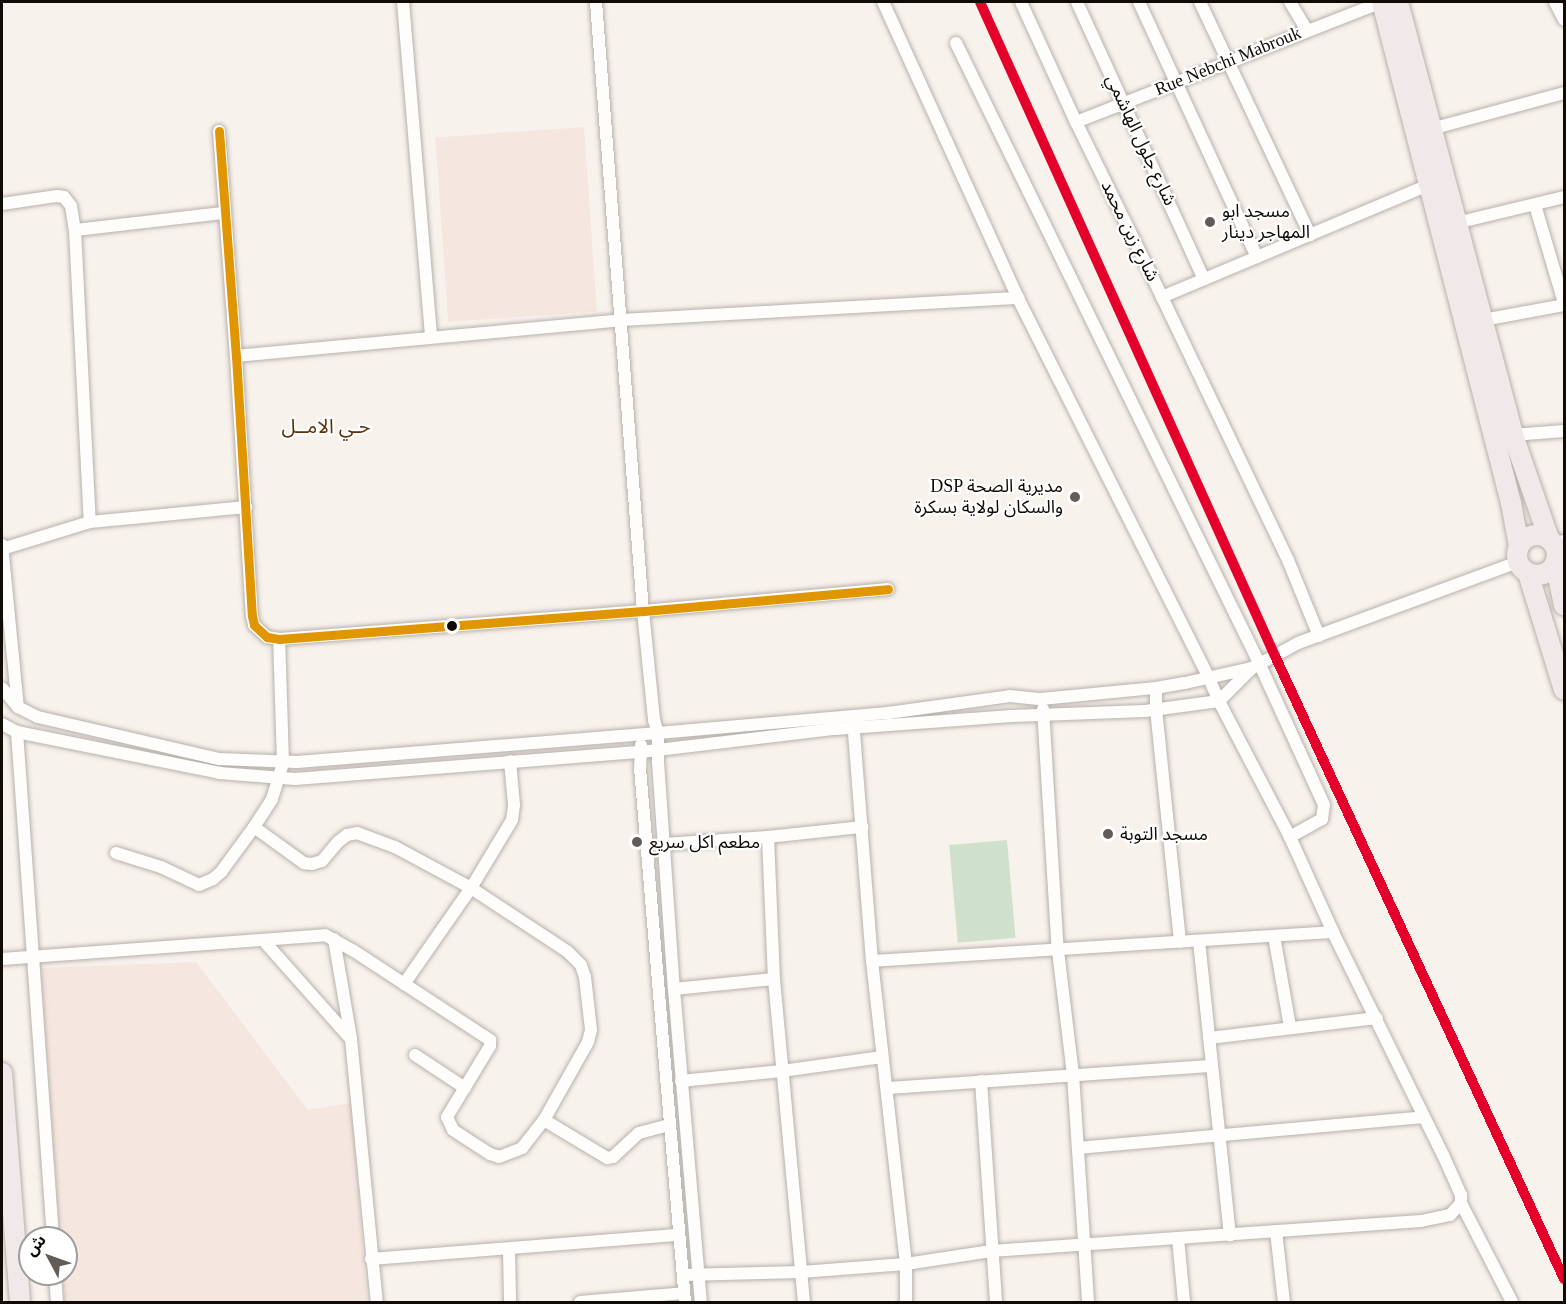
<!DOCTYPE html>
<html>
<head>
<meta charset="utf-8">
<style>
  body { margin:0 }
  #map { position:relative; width:1566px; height:1304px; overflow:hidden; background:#f8f2ec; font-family:"Times New Roman","Noto Sans Arabic",serif }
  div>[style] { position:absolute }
  .education>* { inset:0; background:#f6e6e0; transform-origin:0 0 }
  .green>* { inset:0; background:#cfe0cb; transform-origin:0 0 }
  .roads { filter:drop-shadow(0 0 2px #b7b1ab) drop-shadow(0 0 2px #b7b1ab) }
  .street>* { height:12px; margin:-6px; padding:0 6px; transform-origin:6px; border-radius:6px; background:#fefdfc }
  .primary>* { height:20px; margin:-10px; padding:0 10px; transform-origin:10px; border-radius:10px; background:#f1e9e9 }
  .primary>.ring { margin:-10px; padding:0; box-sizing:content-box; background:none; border:20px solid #f1e9e9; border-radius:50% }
  .rail>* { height:7px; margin-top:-3.5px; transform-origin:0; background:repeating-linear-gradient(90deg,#fff 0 14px,#c2c0bf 0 28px); box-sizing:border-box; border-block:2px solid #c2c0bf }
  .bus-1>* { height:9px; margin:-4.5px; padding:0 4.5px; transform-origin:4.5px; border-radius:4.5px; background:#e09600 }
  .rail-1>* { height:10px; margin:-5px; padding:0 5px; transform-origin:5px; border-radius:5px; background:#e4002b }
  .dots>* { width:16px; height:16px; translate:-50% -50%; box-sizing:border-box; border:3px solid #fff; border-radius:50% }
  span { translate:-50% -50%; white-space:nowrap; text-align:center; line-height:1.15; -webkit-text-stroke:4.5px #fff; paint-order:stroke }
  .street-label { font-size:18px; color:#100b05 }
  .poi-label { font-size:18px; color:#100b05 }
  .left { translate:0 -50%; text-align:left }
  .right { translate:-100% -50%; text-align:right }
  .neighbourhood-label { font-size:20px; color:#5d3407 }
  .frame { position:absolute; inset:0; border:3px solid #100b05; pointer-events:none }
  .north { position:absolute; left:18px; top:1226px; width:60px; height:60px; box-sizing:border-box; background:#fff; border:2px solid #9f9d9b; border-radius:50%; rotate:311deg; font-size:16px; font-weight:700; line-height:24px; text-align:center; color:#100b05 }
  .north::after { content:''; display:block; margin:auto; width:21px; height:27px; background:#615c56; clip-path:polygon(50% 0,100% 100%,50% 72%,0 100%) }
</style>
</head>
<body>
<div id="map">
  <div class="education">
    <div style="left:584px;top:127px;width:185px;height:149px;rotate:86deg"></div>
    <div style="clip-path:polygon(196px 962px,308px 1110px,351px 1103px,367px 1302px,64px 1302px,63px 1274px,66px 1274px,66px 1238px,60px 1238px,41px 968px)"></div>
  </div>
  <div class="green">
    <div style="left:1007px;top:840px;width:98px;height:58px;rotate:85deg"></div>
  </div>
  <div class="roads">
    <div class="street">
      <div style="left:403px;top:2px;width:336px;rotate:85.2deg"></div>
      <div style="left:596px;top:2px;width:611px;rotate:85.59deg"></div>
      <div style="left:643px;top:611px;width:110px;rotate:84.2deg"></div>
      <div style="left:654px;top:720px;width:14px;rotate:73deg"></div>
      <div style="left:658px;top:733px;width:29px;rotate:90deg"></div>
      <div style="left:658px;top:762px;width:228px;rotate:86deg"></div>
      <div style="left:674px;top:989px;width:314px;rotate:85.1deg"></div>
      <div style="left:1021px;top:2px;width:132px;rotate:65.4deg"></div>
      <div style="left:1076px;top:122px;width:195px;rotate:63.8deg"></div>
      <div style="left:1162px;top:297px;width:290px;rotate:-22.8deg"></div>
      <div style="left:1077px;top:2px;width:305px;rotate:65.4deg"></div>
      <div style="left:1139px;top:2px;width:281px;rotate:65.2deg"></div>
      <div style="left:1200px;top:2px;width:258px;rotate:64.7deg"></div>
      <div style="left:1290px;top:2px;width:31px;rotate:59deg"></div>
      <div style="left:1555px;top:2px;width:20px;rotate:63deg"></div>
      <div style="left:956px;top:43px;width:692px;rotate:63.95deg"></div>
      <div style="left:1260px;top:665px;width:154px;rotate:65.4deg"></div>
      <div style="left:1324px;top:805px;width:14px;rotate:98deg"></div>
      <div style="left:1322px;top:819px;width:37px;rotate:151deg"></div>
      <div style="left:1076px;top:122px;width:329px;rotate:-21.4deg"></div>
      <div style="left:1431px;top:129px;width:138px;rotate:-15.1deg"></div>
      <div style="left:219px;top:131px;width:226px;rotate:85.7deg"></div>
      <div style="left:236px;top:356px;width:260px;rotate:86.5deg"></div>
      <div style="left:252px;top:616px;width:9px;rotate:77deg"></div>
      <div style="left:254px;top:625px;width:18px;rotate:43deg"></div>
      <div style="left:267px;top:637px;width:12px;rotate:9deg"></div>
      <div style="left:279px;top:639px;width:365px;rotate:-4.4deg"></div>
      <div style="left:643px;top:611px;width:246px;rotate:-5.1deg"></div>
      <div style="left:2px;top:204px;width:56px;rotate:-8.3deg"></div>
      <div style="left:57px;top:196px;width:7px;rotate:8deg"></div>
      <div style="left:64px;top:197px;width:11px;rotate:52deg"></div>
      <div style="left:71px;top:206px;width:24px;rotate:81deg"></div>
      <div style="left:75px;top:230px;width:292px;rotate:87.1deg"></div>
      <div style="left:1535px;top:205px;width:102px;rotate:73.5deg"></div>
      <div style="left:1456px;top:223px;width:111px;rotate:-13.5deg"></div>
      <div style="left:75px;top:230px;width:149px;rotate:-6.6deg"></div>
      <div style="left:1162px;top:297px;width:292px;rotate:64.4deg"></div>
      <div style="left:1288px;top:560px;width:82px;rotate:67.8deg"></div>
      <div style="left:1483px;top:320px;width:82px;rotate:-10.5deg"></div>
      <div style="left:236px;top:356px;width:389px;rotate:-5.3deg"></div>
      <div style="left:623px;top:320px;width:396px;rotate:-3.2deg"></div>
      <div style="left:1513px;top:435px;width:51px;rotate:-4.5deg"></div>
      <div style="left:1554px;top:544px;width:10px;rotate:-17deg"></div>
      <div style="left:2px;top:545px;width:163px;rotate:84.4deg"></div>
      <div style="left:2px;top:549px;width:92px;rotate:-17.1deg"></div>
      <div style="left:90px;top:522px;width:157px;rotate:-5.5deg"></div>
      <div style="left:2px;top:688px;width:25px;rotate:50deg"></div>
      <div style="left:18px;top:707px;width:22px;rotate:27deg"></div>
      <div style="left:38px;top:717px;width:186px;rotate:13.1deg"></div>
      <div style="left:219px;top:759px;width:78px;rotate:2.2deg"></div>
      <div style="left:297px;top:762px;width:362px;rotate:-4.6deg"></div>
      <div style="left:658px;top:733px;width:231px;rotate:-5deg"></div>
      <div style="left:888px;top:713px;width:123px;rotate:-7.9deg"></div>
      <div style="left:1010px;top:696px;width:31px;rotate:6deg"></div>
      <div style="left:1041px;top:699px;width:116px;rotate:-5.5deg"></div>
      <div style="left:1156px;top:688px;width:29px;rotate:-10deg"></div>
      <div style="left:1185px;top:683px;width:69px;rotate:-12.6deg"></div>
      <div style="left:1252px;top:668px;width:52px;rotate:-28.5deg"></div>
      <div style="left:1298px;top:643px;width:234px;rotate:-20.2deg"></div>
      <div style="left:1156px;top:688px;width:21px;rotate:90deg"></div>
      <div style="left:1156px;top:709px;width:234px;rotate:84.1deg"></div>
      <div style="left:1043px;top:709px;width:242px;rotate:86.5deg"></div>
      <div style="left:1058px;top:951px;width:125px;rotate:83.1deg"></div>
      <div style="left:1073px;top:1075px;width:227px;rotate:86.2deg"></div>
      <div style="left:853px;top:720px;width:242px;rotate:85.5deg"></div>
      <div style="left:872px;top:961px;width:305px;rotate:83.6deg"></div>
      <div style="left:906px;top:1264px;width:38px;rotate:90deg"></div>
      <div style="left:2px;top:724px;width:17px;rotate:28deg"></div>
      <div style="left:17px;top:732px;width:207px;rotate:11.4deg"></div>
      <div style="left:220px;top:773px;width:75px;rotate:4.6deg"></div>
      <div style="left:295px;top:779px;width:347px;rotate:-4.5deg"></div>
      <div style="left:641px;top:752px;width:195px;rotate:-6.8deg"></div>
      <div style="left:835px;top:729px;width:177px;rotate:-4.2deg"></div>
      <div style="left:1012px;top:716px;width:133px;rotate:-2.2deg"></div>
      <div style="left:1145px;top:711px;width:75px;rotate:-7.7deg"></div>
      <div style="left:1219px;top:701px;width:47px;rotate:-45deg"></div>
      <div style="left:17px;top:732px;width:507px;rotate:85.93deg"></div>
      <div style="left:641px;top:745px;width:23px;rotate:92deg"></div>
      <div style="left:640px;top:768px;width:536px;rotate:85.18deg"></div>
      <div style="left:254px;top:827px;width:33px;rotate:-57deg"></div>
      <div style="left:272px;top:799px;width:38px;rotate:-73deg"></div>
      <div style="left:283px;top:763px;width:124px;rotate:-91.8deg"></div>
      <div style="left:768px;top:837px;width:142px;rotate:87.6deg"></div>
      <div style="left:774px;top:979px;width:324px;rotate:84.7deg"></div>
      <div style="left:664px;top:844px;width:104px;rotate:-3.9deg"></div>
      <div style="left:768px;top:837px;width:95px;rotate:-6.1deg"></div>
      <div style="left:116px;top:853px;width:47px;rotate:17.3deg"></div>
      <div style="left:161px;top:867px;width:42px;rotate:25.3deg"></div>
      <div style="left:199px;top:885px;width:15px;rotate:-23deg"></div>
      <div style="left:213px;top:879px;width:11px;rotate:-41deg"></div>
      <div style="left:221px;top:872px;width:56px;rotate:-53.7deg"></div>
      <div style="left:254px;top:827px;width:62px;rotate:35.8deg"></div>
      <div style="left:304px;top:863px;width:8px;rotate:7deg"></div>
      <div style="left:312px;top:864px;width:10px;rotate:-17deg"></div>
      <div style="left:322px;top:861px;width:25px;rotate:-50deg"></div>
      <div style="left:338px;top:842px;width:11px;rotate:-38deg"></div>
      <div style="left:347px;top:835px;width:10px;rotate:-11deg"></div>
      <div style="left:357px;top:833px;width:40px;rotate:20.2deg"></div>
      <div style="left:395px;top:847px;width:86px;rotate:28.3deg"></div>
      <div style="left:471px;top:888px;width:116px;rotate:33.4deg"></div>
      <div style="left:568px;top:952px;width:18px;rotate:45deg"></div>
      <div style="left:581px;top:965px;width:13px;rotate:72deg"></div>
      <div style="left:585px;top:977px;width:53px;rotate:83.5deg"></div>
      <div style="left:591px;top:1030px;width:12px;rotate:104deg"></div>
      <div style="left:588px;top:1042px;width:90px;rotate:119.4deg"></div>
      <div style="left:1274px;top:936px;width:92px;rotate:80deg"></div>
      <div style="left:334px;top:939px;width:100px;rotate:80.3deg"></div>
      <div style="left:263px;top:940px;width:132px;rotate:48.4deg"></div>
      <div style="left:351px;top:1039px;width:264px;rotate:84.4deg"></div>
      <div style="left:1199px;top:941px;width:296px;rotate:84deg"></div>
      <div style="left:2px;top:959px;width:324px;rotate:-4.2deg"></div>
      <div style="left:325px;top:935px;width:33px;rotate:29deg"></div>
      <div style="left:354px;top:951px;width:163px;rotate:33.2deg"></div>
      <div style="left:490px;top:1040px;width:6px;rotate:90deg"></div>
      <div style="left:490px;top:1046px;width:83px;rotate:121.2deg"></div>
      <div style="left:447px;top:1117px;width:14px;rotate:65deg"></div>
      <div style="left:453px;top:1130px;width:44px;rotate:33deg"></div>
      <div style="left:490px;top:1154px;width:9px;rotate:18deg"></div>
      <div style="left:499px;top:1157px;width:25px;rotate:-21deg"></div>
      <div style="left:522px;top:1148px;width:36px;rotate:-52deg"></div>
      <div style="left:544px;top:1120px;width:74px;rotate:31.1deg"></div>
      <div style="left:607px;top:1158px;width:6px;rotate:-9deg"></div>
      <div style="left:613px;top:1157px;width:35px;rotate:-43deg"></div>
      <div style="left:639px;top:1133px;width:31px;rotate:-15deg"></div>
      <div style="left:872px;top:961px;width:462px;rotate:-3.6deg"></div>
      <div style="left:404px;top:984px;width:117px;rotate:-55.1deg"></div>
      <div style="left:471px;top:888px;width:79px;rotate:-58.9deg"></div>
      <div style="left:512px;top:820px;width:15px;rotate:-82deg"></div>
      <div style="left:514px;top:805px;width:44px;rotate:-95.2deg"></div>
      <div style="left:674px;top:989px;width:100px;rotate:-5.7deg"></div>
      <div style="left:1209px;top:1038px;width:169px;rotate:-6.8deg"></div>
      <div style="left:415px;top:1055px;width:60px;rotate:33.4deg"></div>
      <div style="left:681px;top:1081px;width:101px;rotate:-5.7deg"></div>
      <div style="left:782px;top:1071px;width:101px;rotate:-8deg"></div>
      <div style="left:981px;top:1081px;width:222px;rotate:86.1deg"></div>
      <div style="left:887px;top:1088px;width:325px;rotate:-3.9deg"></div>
      <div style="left:1078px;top:1148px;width:347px;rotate:-5.1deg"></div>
      <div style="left:1461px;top:1203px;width:111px;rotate:62.7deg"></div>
      <div style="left:1276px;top:1231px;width:71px;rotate:83.6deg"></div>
      <div style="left:1178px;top:1238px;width:64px;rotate:84.6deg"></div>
      <div style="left:509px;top:1249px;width:53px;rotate:88.9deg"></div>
      <div style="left:371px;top:1259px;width:309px;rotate:-4.5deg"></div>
      <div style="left:55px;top:1274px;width:28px;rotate:86deg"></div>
      <div style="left:683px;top:1275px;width:118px;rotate:-1.5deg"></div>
      <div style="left:801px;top:1272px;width:105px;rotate:-4.4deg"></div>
      <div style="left:906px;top:1264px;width:86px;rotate:-8.7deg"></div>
      <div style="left:991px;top:1251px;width:431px;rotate:-4deg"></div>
      <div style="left:1421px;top:1221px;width:30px;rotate:-12deg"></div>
      <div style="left:1450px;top:1215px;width:16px;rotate:-47deg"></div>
      <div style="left:1461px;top:1203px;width:8px;rotate:-90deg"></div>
      <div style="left:1461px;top:1195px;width:44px;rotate:-114.2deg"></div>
      <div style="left:1443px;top:1155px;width:249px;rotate:-116.3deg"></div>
      <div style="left:1333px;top:932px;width:104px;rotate:-114.4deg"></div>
      <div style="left:1290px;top:837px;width:153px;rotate:-117.6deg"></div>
      <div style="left:1219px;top:701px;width:27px;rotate:-114deg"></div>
      <div style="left:1208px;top:676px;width:423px;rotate:-116.7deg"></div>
      <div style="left:1018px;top:298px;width:325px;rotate:-114.5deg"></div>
      <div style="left:580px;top:1302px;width:104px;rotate:-4.9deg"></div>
    </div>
    <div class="primary">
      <div style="left:1382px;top:2px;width:517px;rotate:75.56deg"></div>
      <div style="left:1511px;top:503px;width:44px;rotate:79.5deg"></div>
      <div style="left:1398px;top:2px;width:448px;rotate:75.1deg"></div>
      <div style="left:1513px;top:435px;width:110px;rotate:70.9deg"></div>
      <div class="ring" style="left:1517px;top:535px;width:20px;height:20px"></div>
      <div style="left:1555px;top:563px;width:43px;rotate:77.9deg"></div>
      <div style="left:1528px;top:573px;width:122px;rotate:72.9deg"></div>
      <div style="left:2px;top:1073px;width:230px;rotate:85.5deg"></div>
    </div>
  </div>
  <div class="rail">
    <div style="left:980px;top:2px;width:717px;rotate:65.72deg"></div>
    <div style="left:1275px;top:656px;width:687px;rotate:65.11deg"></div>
  </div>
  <div class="bus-1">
    <div style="left:219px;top:131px;width:226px;rotate:85.7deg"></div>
    <div style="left:236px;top:356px;width:260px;rotate:86.5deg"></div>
    <div style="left:252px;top:616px;width:9px;rotate:77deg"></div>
    <div style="left:254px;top:625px;width:18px;rotate:43deg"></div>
    <div style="left:267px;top:637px;width:12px;rotate:9deg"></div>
    <div style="left:279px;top:639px;width:365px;rotate:-4.4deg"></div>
    <div style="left:643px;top:611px;width:246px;rotate:-5.1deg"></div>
  </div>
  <div class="rail-1">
    <div style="left:980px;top:2px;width:717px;rotate:65.72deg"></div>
    <div style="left:1275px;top:656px;width:687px;rotate:65.11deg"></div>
  </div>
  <div class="dots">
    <div style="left:1210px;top:222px;background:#615c56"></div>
    <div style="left:1075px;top:497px;background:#615c56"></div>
    <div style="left:452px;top:626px;background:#100b05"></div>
    <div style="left:1108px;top:834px;background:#615c56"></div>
    <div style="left:637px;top:842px;background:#615c56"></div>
  </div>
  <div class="street-label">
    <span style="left:1228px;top:61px;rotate:-22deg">Rue Nebchi Mabrouk</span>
    <span style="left:1141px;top:140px;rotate:65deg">شارع جلول الهاشمي</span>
    <span style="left:1130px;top:231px;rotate:64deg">شارع زين محمد</span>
  </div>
  <div class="poi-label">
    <span class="left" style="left:1222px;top:222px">مسجد ابو<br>المهاجر دينار</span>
    <span class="right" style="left:1063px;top:497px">DSP مديرية الصحة<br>والسكان لولاية بسكرة</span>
    <span class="left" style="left:1120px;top:834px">مسجد التوبة</span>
    <span class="left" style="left:649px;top:842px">مطعم اكل سريع</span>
  </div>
  <div class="neighbourhood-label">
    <span style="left:326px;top:426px">حـي الامــل</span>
  </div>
  <div class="frame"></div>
  <div class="north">ش</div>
</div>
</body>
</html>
